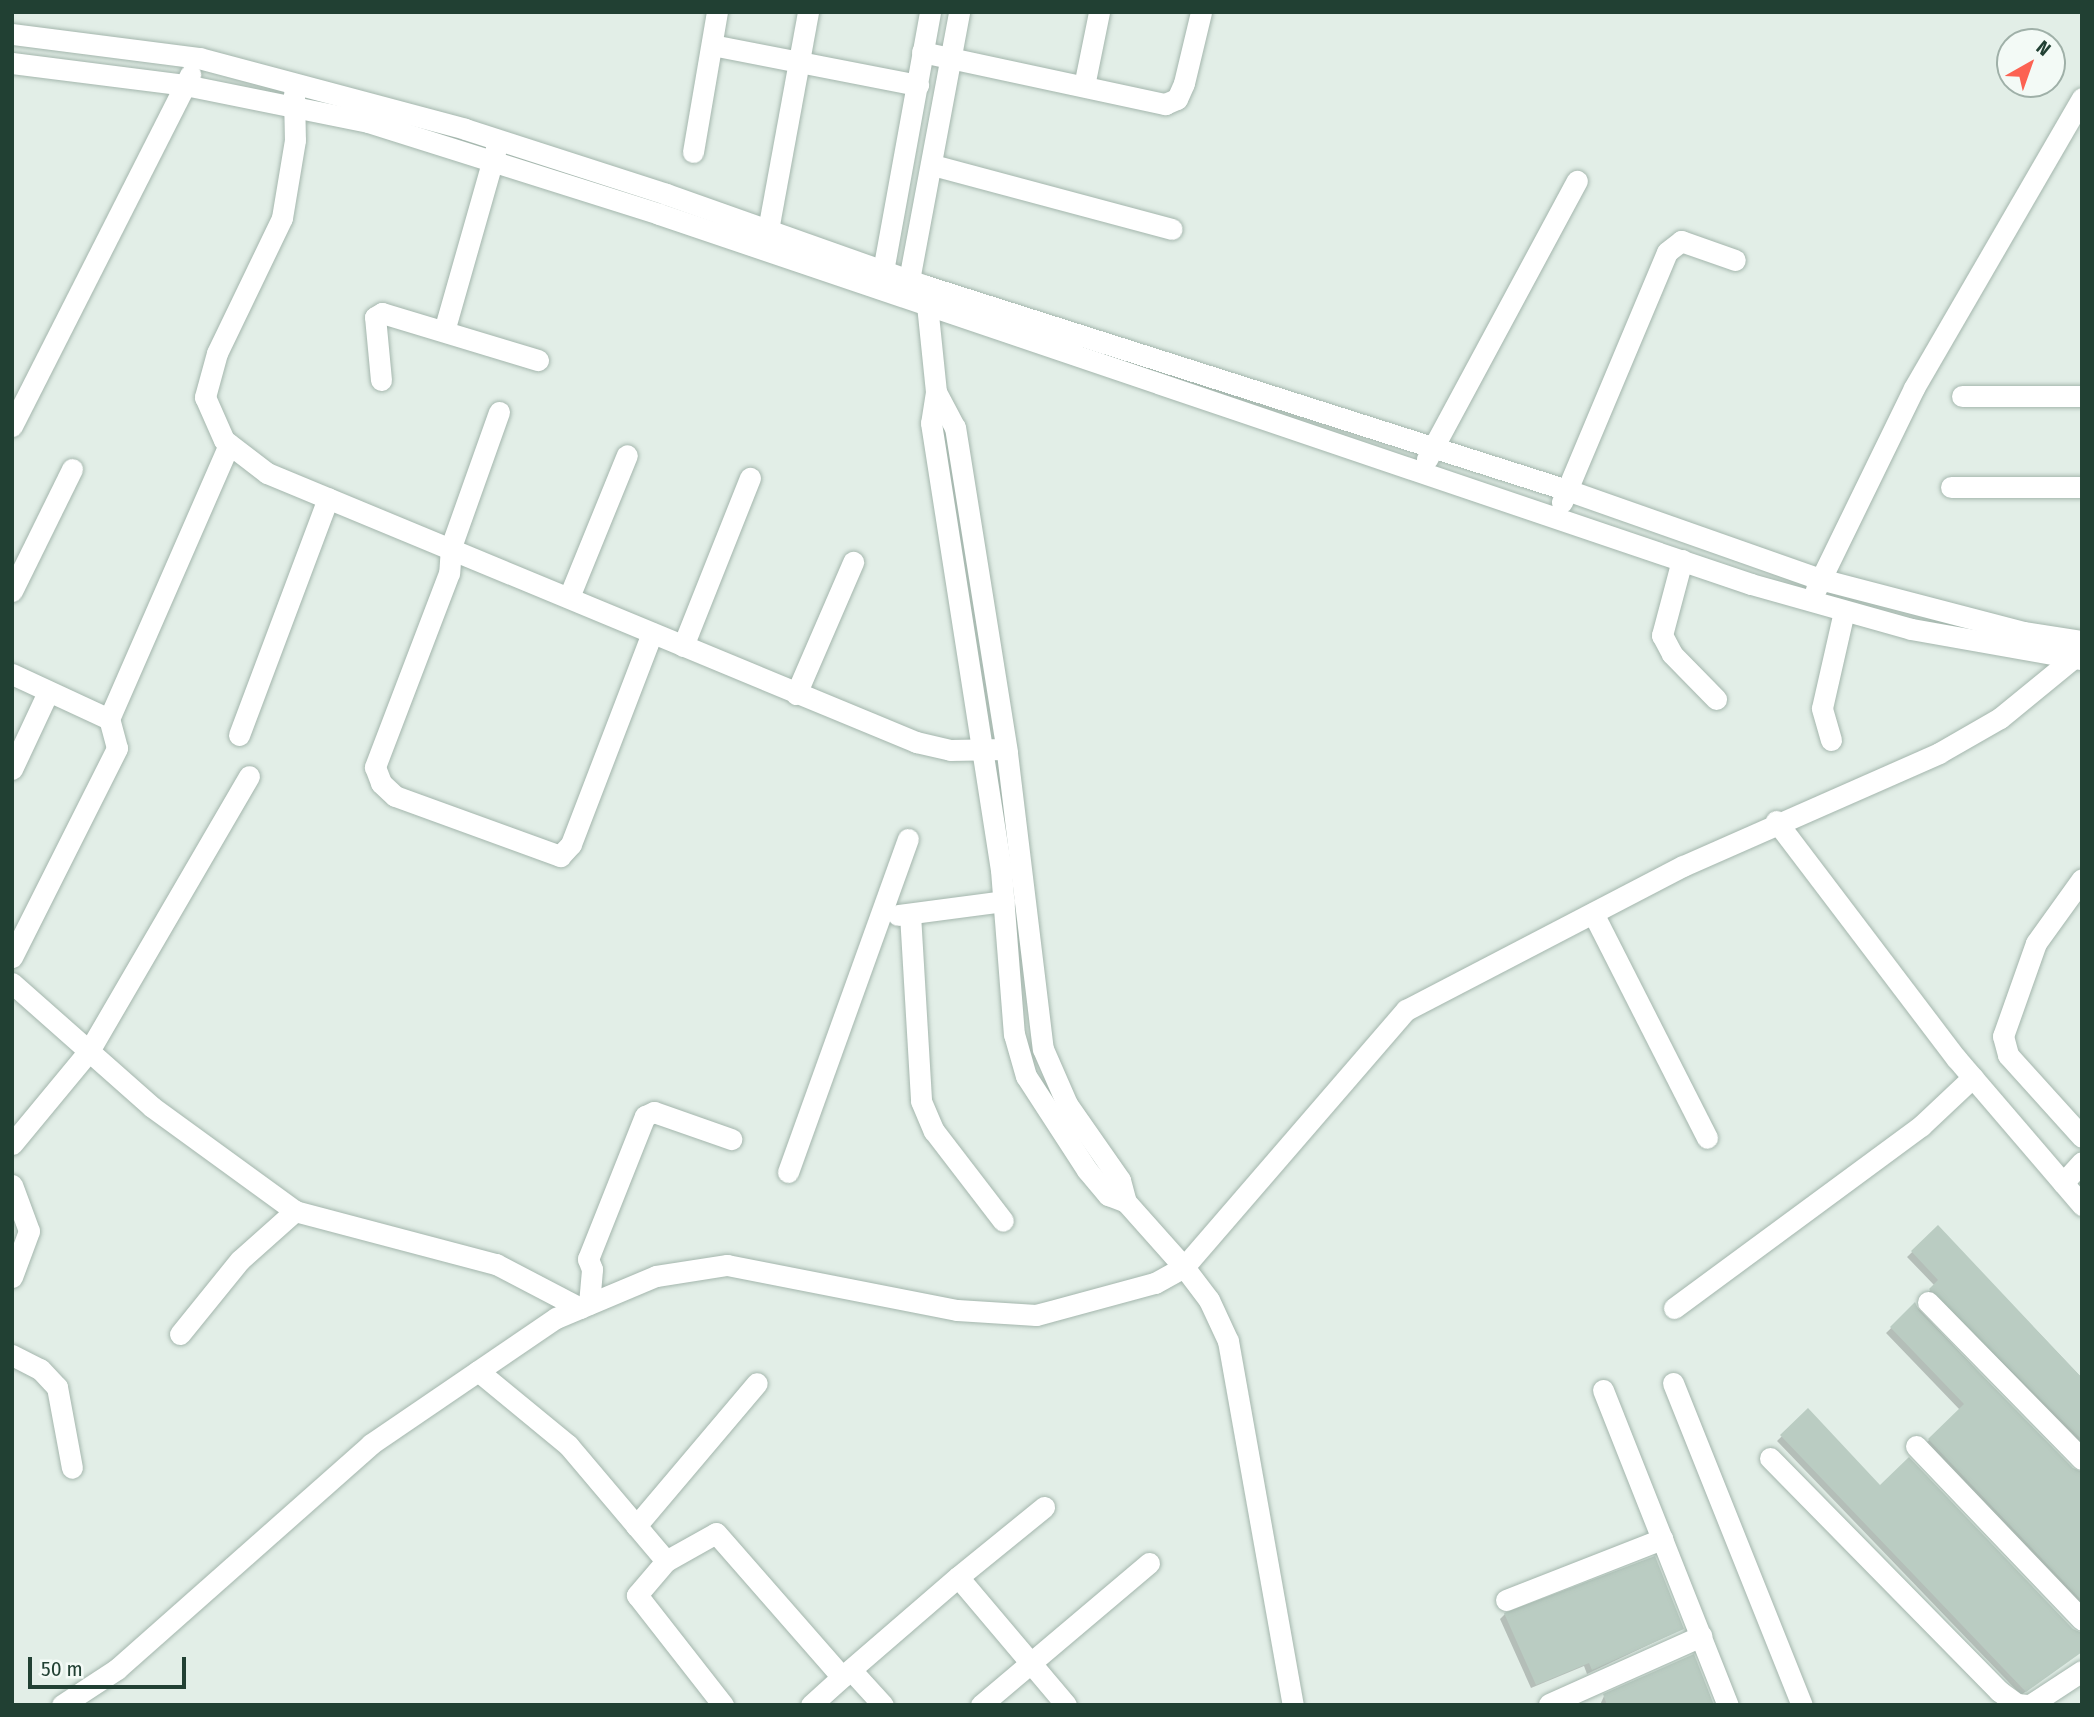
<!DOCTYPE html>
<html>
<head>
<meta charset="utf-8">
<style>
  body { margin:0 }
  #map { position:relative; width:2094px; height:1717px; overflow:hidden; background:#e2eee7; font-family:"Fira Sans Condensed",sans-serif }
  div>[style] { position:absolute }
  .shadow>* { inset:0; background:#0003 }
  .building>* { inset:0; background:#baccc2 }
  .roads { filter:drop-shadow(0 0 2px #a4b6ad) drop-shadow(0 0 2px #a4b6ad) }
  .minor>* { height:21px; margin:-10.5px; padding:0 10.5px; transform-origin:10.5px; border-radius:10.5px; background:#fff }
  span { translate:-50% -50%; white-space:nowrap; text-align:center; line-height:1.15; -webkit-text-stroke:6px #f3faf6; paint-order:stroke }
  .frame { position:absolute; inset:0; border:14px solid #214033; pointer-events:none }
  .north { position:absolute; left:1996px; top:28px; width:70px; height:70px; box-sizing:border-box; background:#f3faf6; border:2px solid #9fb0a8; border-radius:50%; rotate:40deg; font-size:19px; font-weight:700; line-height:28px; text-align:center; color:#214033 }
  .north::after { content:''; display:block; margin:auto; width:24px; height:32px; background:#fc6252; clip-path:polygon(50% 0,100% 100%,50% 72%,0 100%) }
  .scale { position:absolute; left:28px; top:1657px; width:158px; height:32px; box-sizing:border-box; border:4px solid #214033; border-top:0; padding-left:9px; font-size:21px; line-height:24px; white-space:nowrap; color:#214033; -webkit-text-stroke:5px #f3faf6; paint-order:stroke }
</style>
</head>
<body>
<div id="map">
  <div class="shadow">
    <div style="clip-path:polygon(1938px 1227px,2082px 1378px,2082px 1450px,1925px 1295px,1935px 1286px,1907px 1257px)"></div>
    <div style="clip-path:polygon(1915px 1305px,2072px 1470px,2082px 1472px,2082px 1610px,1924px 1445px,1960px 1410px,1886px 1333px)"></div>
    <div style="clip-path:polygon(1808px 1411px,1880px 1487px,2072px 1631px,2082px 1650px,2021px 1695px,1777px 1441px)"></div>
    <div style="clip-path:polygon(1505px 1614px,1682px 1629px,1587px 1674px,1584px 1666px,1531px 1688px,1500px 1619px)"></div>
    <div style="clip-path:polygon(1693px 1656px,1712px 1705px,1600px 1705px,1604px 1696px)"></div>
  </div>
  <div class="building">
    <div style="clip-path:polygon(1938px 1225px,2082px 1378px,2082px 1440px,1929px 1289px,1938px 1280px,1911px 1251px)"></div>
    <div style="clip-path:polygon(1915px 1302px,1919px 1311px,2073px 1468px,2082px 1472px,2082px 1601px,1928px 1439px,1964px 1404px,1890px 1327px)"></div>
    <div style="clip-path:polygon(1808px 1408px,1880px 1485px,1909px 1457px,2073px 1629px,2082px 1633px,2082px 1652px,2026px 1692px,1780px 1435px)"></div>
    <div style="clip-path:polygon(1655px 1556px,1684px 1629px,1592px 1670px,1589px 1663px,1536px 1685px,1504px 1613px)"></div>
    <div style="clip-path:polygon(1694px 1654px,1714px 1705px,1607px 1705px,1603px 1694px)"></div>
  </div>
  <div class="roads">
    <div class="minor">
      <div style="left:12px;top:34px;width:189px;rotate:7.3deg"></div>
      <div style="left:199px;top:58px;width:275px;rotate:14.9deg"></div>
      <div style="left:465px;top:129px;width:211px;rotate:17.9deg"></div>
      <div style="left:666px;top:194px;width:276px;rotate:19.5deg"></div>
      <div style="left:926px;top:286px;width:673px;rotate:17.65deg"></div>
      <div style="left:1567px;top:490px;width:268px;rotate:19.4deg"></div>
      <div style="left:1820px;top:579px;width:210px;rotate:14.6deg"></div>
      <div style="left:2023px;top:632px;width:60px;rotate:8.7deg"></div>
      <div style="left:712px;top:45px;width:210px;rotate:11deg"></div>
      <div style="left:922px;top:52px;width:249px;rotate:12.1deg"></div>
      <div style="left:1165px;top:104px;width:13px;rotate:-23deg"></div>
      <div style="left:1177px;top:99px;width:17px;rotate:-66deg"></div>
      <div style="left:1184px;top:83px;width:73px;rotate:-76.5deg"></div>
      <div style="left:12px;top:63px;width:174px;rotate:7.2deg"></div>
      <div style="left:185px;top:85px;width:187px;rotate:11.4deg"></div>
      <div style="left:368px;top:122px;width:305px;rotate:17.5deg"></div>
      <div style="left:659px;top:214px;width:1153px;rotate:18.72deg"></div>
      <div style="left:1751px;top:584px;width:166px;rotate:15.7deg"></div>
      <div style="left:1911px;top:629px;width:174px;rotate:10deg"></div>
      <div style="left:1084px;top:86px;width:76px;rotate:-78.5deg"></div>
      <div style="left:294px;top:94px;width:46px;rotate:88.8deg"></div>
      <div style="left:295px;top:140px;width:79px;rotate:99.5deg"></div>
      <div style="left:282px;top:218px;width:150px;rotate:115.7deg"></div>
      <div style="left:217px;top:353px;width:46px;rotate:105.3deg"></div>
      <div style="left:205px;top:397px;width:47px;rotate:66.2deg"></div>
      <div style="left:224px;top:440px;width:54px;rotate:37.5deg"></div>
      <div style="left:267px;top:473px;width:703px;rotate:22.51deg"></div>
      <div style="left:916px;top:742px;width:35px;rotate:13deg"></div>
      <div style="left:950px;top:750px;width:56px;rotate:-1deg"></div>
      <div style="left:693px;top:152px;width:142px;rotate:-80.3deg"></div>
      <div style="left:933px;top:165px;width:247px;rotate:15deg"></div>
      <div style="left:768px;top:230px;width:222px;rotate:-79.6deg"></div>
      <div style="left:883px;top:271px;width:263px;rotate:-79.7deg"></div>
      <div style="left:909px;top:280px;width:273px;rotate:-79.4deg"></div>
      <div style="left:926px;top:295px;width:98px;rotate:84.1deg"></div>
      <div style="left:936px;top:392px;width:31px;rotate:99deg"></div>
      <div style="left:931px;top:423px;width:452px;rotate:81.1deg"></div>
      <div style="left:1001px;top:870px;width:165px;rotate:85.5deg"></div>
      <div style="left:1014px;top:1034px;width:44px;rotate:74.1deg"></div>
      <div style="left:1026px;top:1076px;width:112px;rotate:57deg"></div>
      <div style="left:1087px;top:1170px;width:33px;rotate:50deg"></div>
      <div style="left:1108px;top:1195px;width:19px;rotate:21deg"></div>
      <div style="left:1126px;top:1202px;width:87px;rotate:48.3deg"></div>
      <div style="left:1184px;top:1267px;width:41px;rotate:52.9deg"></div>
      <div style="left:1209px;top:1300px;width:45px;rotate:65.1deg"></div>
      <div style="left:1228px;top:1341px;width:370px;rotate:79.9deg"></div>
      <div style="left:444px;top:331px;width:189px;rotate:-74.1deg"></div>
      <div style="left:381px;top:380px;width:63px;rotate:-95.4deg"></div>
      <div style="left:375px;top:317px;width:8px;rotate:-30deg"></div>
      <div style="left:382px;top:313px;width:163px;rotate:16.8deg"></div>
      <div style="left:936px;top:392px;width:40px;rotate:62deg"></div>
      <div style="left:955px;top:427px;width:330px;rotate:80.9deg"></div>
      <div style="left:1007px;top:753px;width:298px;rotate:83.1deg"></div>
      <div style="left:1043px;top:1049px;width:60px;rotate:66.4deg"></div>
      <div style="left:1067px;top:1104px;width:93px;rotate:55.1deg"></div>
      <div style="left:1120px;top:1180px;width:23px;rotate:75deg"></div>
      <div style="left:1962px;top:396px;width:120px"></div>
      <div style="left:499px;top:412px;width:143px;rotate:109.6deg"></div>
      <div style="left:451px;top:547px;width:26px;rotate:94deg"></div>
      <div style="left:449px;top:573px;width:208px;rotate:110.9deg"></div>
      <div style="left:375px;top:767px;width:17px;rotate:69deg"></div>
      <div style="left:381px;top:783px;width:19px;rotate:43deg"></div>
      <div style="left:395px;top:796px;width:176px;rotate:20deg"></div>
      <div style="left:560px;top:856px;width:16px;rotate:-47deg"></div>
      <div style="left:571px;top:844px;width:226px;rotate:-69deg"></div>
      <div style="left:12px;top:426px;width:394px;rotate:-63.1deg"></div>
      <div style="left:1427px;top:459px;width:316px;rotate:-61.7deg"></div>
      <div style="left:1951px;top:487px;width:131px"></div>
      <div style="left:1562px;top:502px;width:271px;rotate:-67.2deg"></div>
      <div style="left:1667px;top:252px;width:18px;rotate:-38deg"></div>
      <div style="left:1681px;top:241px;width:57px;rotate:19.4deg"></div>
      <div style="left:1682px;top:560px;width:78px;rotate:104.9deg"></div>
      <div style="left:1662px;top:635px;width:21px;rotate:62deg"></div>
      <div style="left:1672px;top:654px;width:63px;rotate:45.6deg"></div>
      <div style="left:1816px;top:589px;width:224px;rotate:-64deg"></div>
      <div style="left:1914px;top:388px;width:335px;rotate:-59.9deg"></div>
      <div style="left:12px;top:591px;width:136px;rotate:-63.8deg"></div>
      <div style="left:569px;top:597px;width:153px;rotate:-67.8deg"></div>
      <div style="left:683px;top:646px;width:181px;rotate:-68.3deg"></div>
      <div style="left:12px;top:674px;width:107px;rotate:24.9deg"></div>
      <div style="left:109px;top:719px;width:300px;rotate:-66.4deg"></div>
      <div style="left:796px;top:694px;width:144px;rotate:-66.6deg"></div>
      <div style="left:239px;top:735px;width:253px;rotate:-69.4deg"></div>
      <div style="left:1831px;top:740px;width:33px;rotate:-106deg"></div>
      <div style="left:1822px;top:708px;width:99px;rotate:-77.2deg"></div>
      <div style="left:12px;top:769px;width:85px;rotate:-64.9deg"></div>
      <div style="left:1776px;top:821px;width:298px;rotate:52.8deg"></div>
      <div style="left:1956px;top:1058px;width:194px;rotate:49.4deg"></div>
      <div style="left:2082px;top:879px;width:79px;rotate:125.7deg"></div>
      <div style="left:2036px;top:943px;width:99px;rotate:109.5deg"></div>
      <div style="left:2003px;top:1036px;width:20px;rotate:75deg"></div>
      <div style="left:2008px;top:1055px;width:110px;rotate:47.9deg"></div>
      <div style="left:1593px;top:913px;width:252px;rotate:63.1deg"></div>
      <div style="left:910px;top:914px;width:187px;rotate:86.6deg"></div>
      <div style="left:921px;top:1101px;width:33px;rotate:67deg"></div>
      <div style="left:934px;top:1131px;width:113px;rotate:52.5deg"></div>
      <div style="left:898px;top:915px;width:107px;rotate:-7.5deg"></div>
      <div style="left:12px;top:957px;width:234px;rotate:-63.3deg"></div>
      <div style="left:117px;top:748px;width:30px;rotate:-105deg"></div>
      <div style="left:12px;top:983px;width:187px;rotate:41.5deg"></div>
      <div style="left:152px;top:1107px;width:177px;rotate:36deg"></div>
      <div style="left:295px;top:1211px;width:208px;rotate:14.8deg"></div>
      <div style="left:496px;top:1264px;width:95px;rotate:27.6deg"></div>
      <div style="left:12px;top:1144px;width:121px;rotate:-50.4deg"></div>
      <div style="left:89px;top:1051px;width:318px;rotate:-59.8deg"></div>
      <div style="left:788px;top:1172px;width:354px;rotate:-70.2deg"></div>
      <div style="left:2063px;top:1183px;width:28px;rotate:-48deg"></div>
      <div style="left:12px;top:1185px;width:49px;rotate:69.7deg"></div>
      <div style="left:29px;top:1231px;width:49px;rotate:110.3deg"></div>
      <div style="left:1928px;top:1302px;width:220px;rotate:45.6deg"></div>
      <div style="left:589px;top:1304px;width:35px;rotate:-85deg"></div>
      <div style="left:592px;top:1269px;width:11px;rotate:-112deg"></div>
      <div style="left:588px;top:1259px;width:154px;rotate:-68.3deg"></div>
      <div style="left:645px;top:1116px;width:10px;rotate:-24deg"></div>
      <div style="left:654px;top:1112px;width:82px;rotate:19.3deg"></div>
      <div style="left:1674px;top:1308px;width:307px;rotate:-36.4deg"></div>
      <div style="left:1921px;top:1126px;width:71px;rotate:-43.3deg"></div>
      <div style="left:180px;top:1334px;width:95px;rotate:-51deg"></div>
      <div style="left:240px;top:1260px;width:74px;rotate:-41.7deg"></div>
      <div style="left:12px;top:1355px;width:31px;rotate:27deg"></div>
      <div style="left:40px;top:1369px;width:25px;rotate:47deg"></div>
      <div style="left:57px;top:1387px;width:82px;rotate:79.5deg"></div>
      <div style="left:478px;top:1371px;width:117px;rotate:39.4deg"></div>
      <div style="left:568px;top:1445px;width:152px;rotate:49.8deg"></div>
      <div style="left:666px;top:1561px;width:57px;rotate:-29.2deg"></div>
      <div style="left:716px;top:1533px;width:191px;rotate:48.8deg"></div>
      <div style="left:842px;top:1677px;width:153px;rotate:-40.8deg"></div>
      <div style="left:958px;top:1577px;width:167px;rotate:49.8deg"></div>
      <div style="left:1673px;top:1383px;width:347px;rotate:68.2deg"></div>
      <div style="left:1603px;top:1390px;width:339px;rotate:68.4deg"></div>
      <div style="left:1916px;top:1446px;width:240px;rotate:46.3deg"></div>
      <div style="left:1770px;top:1458px;width:327px;rotate:45.5deg"></div>
      <div style="left:1999px;top:1691px;width:22px;rotate:36deg"></div>
      <div style="left:2017px;top:1704px;width:10px;rotate:6deg"></div>
      <div style="left:636px;top:1526px;width:187px;rotate:-49.8deg"></div>
      <div style="left:666px;top:1561px;width:45px;rotate:130.5deg"></div>
      <div style="left:637px;top:1595px;width:140px;rotate:52deg"></div>
      <div style="left:958px;top:1577px;width:111px;rotate:-39.1deg"></div>
      <div style="left:1506px;top:1600px;width:168px;rotate:-21.4deg"></div>
      <div style="left:851px;top:1670px;width:47px;rotate:47.6deg"></div>
      <div style="left:1549px;top:1704px;width:167px;rotate:-24.1deg"></div>
      <div style="left:62px;top:1705px;width:66px;rotate:-33.2deg"></div>
      <div style="left:117px;top:1669px;width:339px;rotate:-41.5deg"></div>
      <div style="left:371px;top:1444px;width:224px;rotate:-34.3deg"></div>
      <div style="left:556px;top:1318px;width:108px;rotate:-22.8deg"></div>
      <div style="left:656px;top:1276px;width:72px;rotate:-8.8deg"></div>
      <div style="left:727px;top:1265px;width:234px;rotate:11.1deg"></div>
      <div style="left:957px;top:1310px;width:79px;rotate:3.6deg"></div>
      <div style="left:1036px;top:1315px;width:123px;rotate:-15.1deg"></div>
      <div style="left:1155px;top:1283px;width:33px;rotate:-29deg"></div>
      <div style="left:1184px;top:1267px;width:340px;rotate:-49.2deg"></div>
      <div style="left:1406px;top:1010px;width:312px;rotate:-27.5deg"></div>
      <div style="left:1683px;top:866px;width:280px;rotate:-23.8deg"></div>
      <div style="left:1939px;top:753px;width:70px;rotate:-29.8deg"></div>
      <div style="left:2000px;top:718px;width:106px;rotate:-39.3deg"></div>
      <div style="left:811px;top:1705px;width:42px;rotate:-42.1deg"></div>
      <div style="left:981px;top:1705px;width:220px;rotate:-40.2deg"></div>
      <div style="left:2030px;top:1705px;width:62px;rotate:-33.2deg"></div>
    </div>
  </div>
  <div class="frame"></div>
  <div class="north">N</div>
  <div class="scale">50 m</div>
</div>
</body>
</html>
